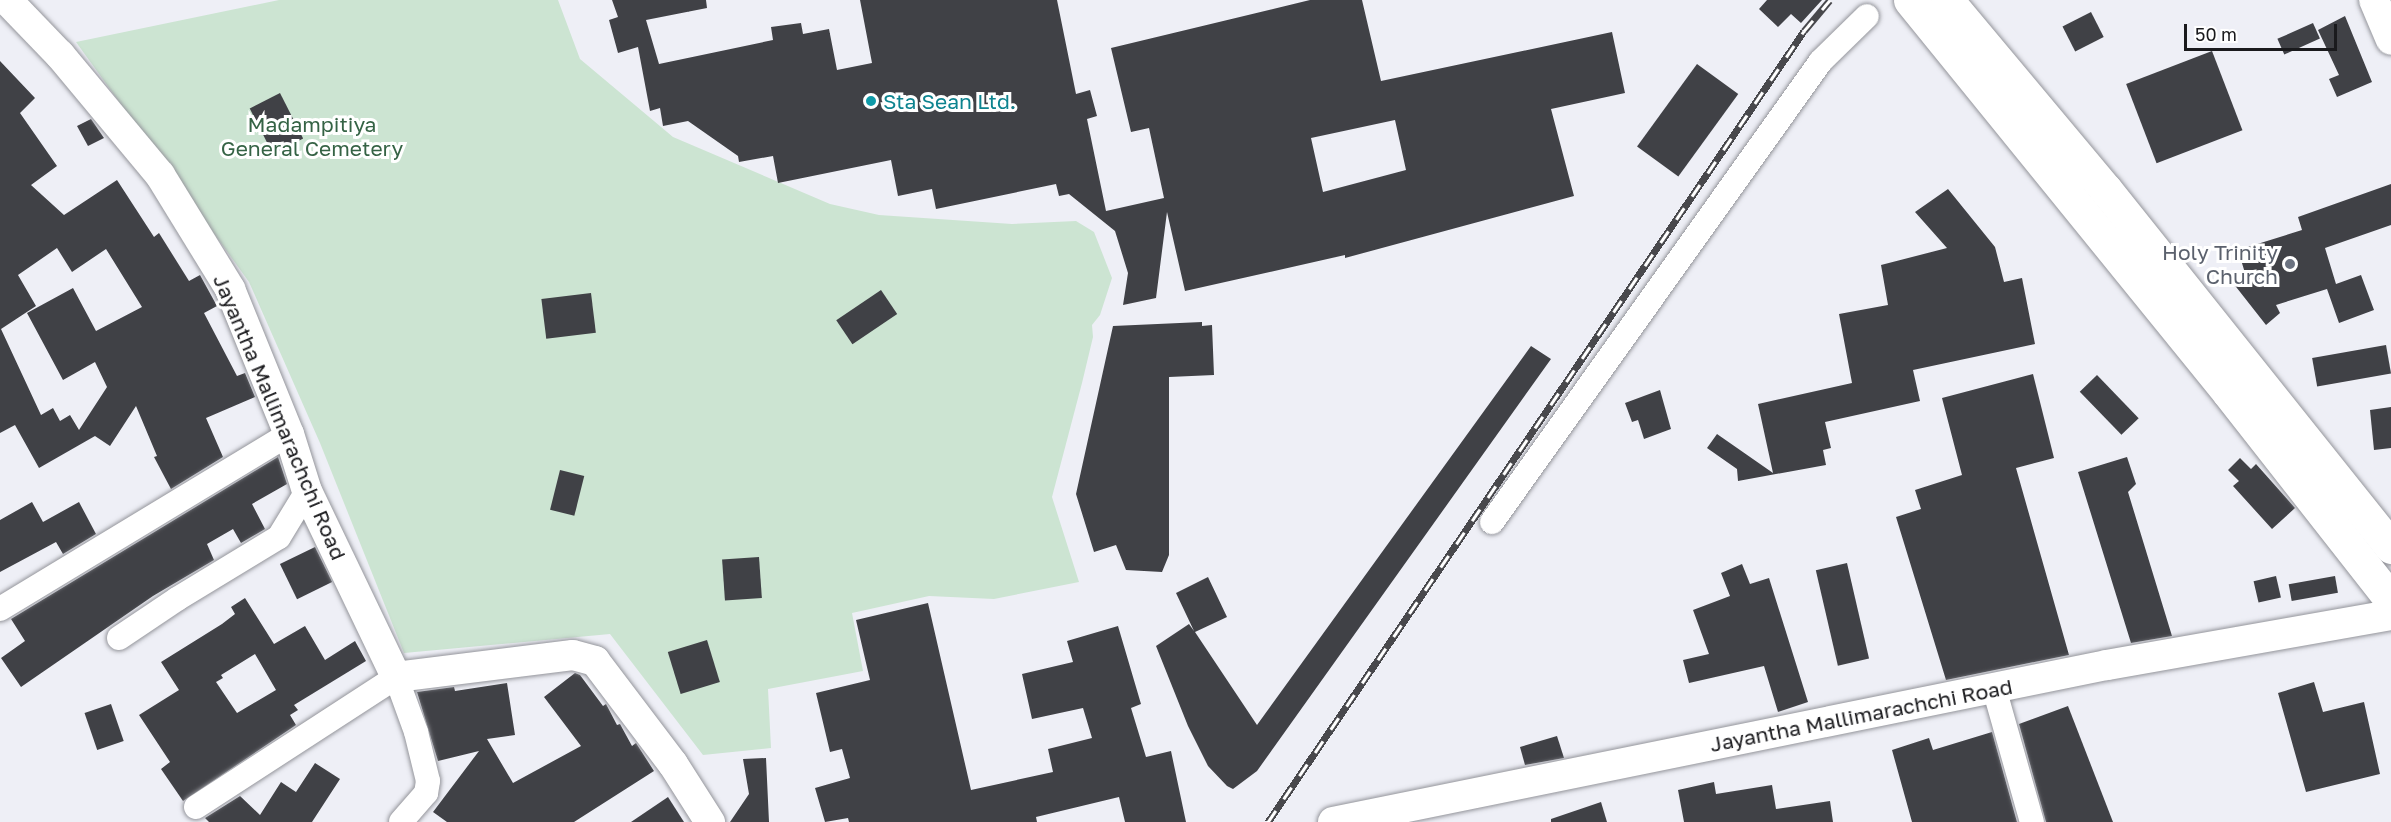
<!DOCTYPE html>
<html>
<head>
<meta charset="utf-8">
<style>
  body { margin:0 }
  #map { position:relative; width:2391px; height:822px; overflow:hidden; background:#eeeff6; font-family:"Golos Text",sans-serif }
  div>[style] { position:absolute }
  .green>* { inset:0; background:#cce4d2 }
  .building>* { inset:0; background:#404146; transform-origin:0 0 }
  .roads { filter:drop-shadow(0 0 2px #94959b) drop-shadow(0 0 2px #94959b) }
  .minor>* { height:24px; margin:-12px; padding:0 12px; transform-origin:12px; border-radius:12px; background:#fff }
  .tertiary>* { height:30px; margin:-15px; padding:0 15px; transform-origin:15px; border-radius:15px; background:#fff }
  .primary>* { height:33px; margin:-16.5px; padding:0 16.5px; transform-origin:16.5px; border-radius:16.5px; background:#fff }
  .rail>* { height:7px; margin-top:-3.5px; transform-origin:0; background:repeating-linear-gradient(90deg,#fff 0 14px,#48484c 0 28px); box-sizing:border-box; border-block:2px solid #48484c }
  .dots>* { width:16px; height:16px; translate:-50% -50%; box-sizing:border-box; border:3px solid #fff; border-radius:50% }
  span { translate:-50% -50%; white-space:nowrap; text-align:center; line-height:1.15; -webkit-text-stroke:6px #fff; paint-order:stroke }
  .culture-label { font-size:21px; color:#0d838f }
  .left { translate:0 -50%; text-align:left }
  .park-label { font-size:21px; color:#356345 }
  .worship-label { font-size:21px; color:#5b616d }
  .right { translate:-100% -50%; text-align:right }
  .street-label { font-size:21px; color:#1a1a1d }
  .scale { position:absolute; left:2184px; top:24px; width:153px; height:27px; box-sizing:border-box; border:3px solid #1a1a1d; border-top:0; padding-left:8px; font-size:18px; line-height:21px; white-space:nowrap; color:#1a1a1d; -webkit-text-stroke:4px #fff; paint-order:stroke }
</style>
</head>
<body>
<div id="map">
  <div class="green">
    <div style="clip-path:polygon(279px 0,558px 0,580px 59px,673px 137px,830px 204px,879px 215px,1012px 224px,1076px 221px,1094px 232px,1112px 278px,1100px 315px,1092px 325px,1093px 337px,1082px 383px,1052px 497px,1079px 582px,994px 599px,929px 596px,852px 613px,863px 671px,768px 689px,771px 748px,703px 755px,610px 634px,404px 653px,320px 443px,249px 282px,76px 42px)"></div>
  </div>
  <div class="building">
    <div style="clip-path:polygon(evenodd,612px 0,706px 0,707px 8px,646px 20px,659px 64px,773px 40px,771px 27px,801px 23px,803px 34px,829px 29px,837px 70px,872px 63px,860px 0,1057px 0,1076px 94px,1090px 90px,1097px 116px,1087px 119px,1106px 211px,1164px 198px,1149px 128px,1131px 132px,1111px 48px,1310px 0,1362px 0,1381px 81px,1612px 32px,1625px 93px,1551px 109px,1574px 196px,1345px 258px,1345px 255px,1185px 291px,1167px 212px,1156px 298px,1123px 305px,1128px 273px,1115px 231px,1069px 194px,1059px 196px,1056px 184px,936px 209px,932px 189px,898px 196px,891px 160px,778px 183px,773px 156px,739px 162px,738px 156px,688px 121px,663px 126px,660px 108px,650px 111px,638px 47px,618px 53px,609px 20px,618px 17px,612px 0,1395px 120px,1406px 170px,1323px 192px,1311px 138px,1395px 120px)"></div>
    <div style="clip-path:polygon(1767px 0,1822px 0,1801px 23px,1791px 14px,1778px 27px,1759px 9px)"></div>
    <div style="left:2091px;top:12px;width:28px;height:32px;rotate:63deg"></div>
    <div style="clip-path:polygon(2345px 16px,2372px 82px,2337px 97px,2329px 79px,2339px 75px,2318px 30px)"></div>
    <div style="left:2313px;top:23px;width:17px;height:39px;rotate:66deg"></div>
    <div style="left:2212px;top:51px;width:85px;height:92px;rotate:69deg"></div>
    <div style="clip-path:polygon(evenodd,0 61px,35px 98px,20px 113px,57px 166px,31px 185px,64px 215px,117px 180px,154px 237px,159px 233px,189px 281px,200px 275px,217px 306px,204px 313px,237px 376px,245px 373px,255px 397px,206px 418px,223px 457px,171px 489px,154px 457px,157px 456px,136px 406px,110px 446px,95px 436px,39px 468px,15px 425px,0 433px,0 61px,57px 248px,72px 272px,106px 249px,142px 307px,96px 331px,73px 288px,27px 313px,63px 380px,95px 362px,107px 387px,79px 430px,70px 415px,60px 421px,53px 408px,41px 415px,1px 329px,36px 306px,18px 275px,57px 248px)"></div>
    <div style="left:1697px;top:64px;width:51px;height:102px;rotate:36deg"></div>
    <div style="left:280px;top:93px;width:51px;height:34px;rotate:63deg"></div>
    <div style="clip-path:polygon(91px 119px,104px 138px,88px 146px,77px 126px)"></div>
    <div style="clip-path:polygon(2391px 184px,2391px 225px,2325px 248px,2336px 284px,2361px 275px,2374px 310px,2339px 323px,2327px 289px,2276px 305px,2280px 313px,2266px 325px,2233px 283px,2245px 273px,2238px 250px,2302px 230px,2298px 217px)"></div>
    <div style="clip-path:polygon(1948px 189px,1995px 247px,2004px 282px,2022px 278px,2035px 344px,1913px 370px,1920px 401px,1825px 422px,1831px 448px,1823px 450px,1826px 465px,1738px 481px,1737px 469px,1707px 448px,1717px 434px,1773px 473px,1758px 404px,1852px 383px,1839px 314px,1888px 305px,1881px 265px,1947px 248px,1915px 212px)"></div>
    <div style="left:881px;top:290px;width:29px;height:54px;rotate:56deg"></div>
    <div style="left:591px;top:293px;width:40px;height:50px;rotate:83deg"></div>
    <div style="clip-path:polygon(1202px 322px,1202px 326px,1212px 325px,1214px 375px,1169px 377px,1169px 555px,1162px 572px,1126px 570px,1116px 545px,1094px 552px,1076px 494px,1113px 326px)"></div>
    <div style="left:2386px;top:345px;width:29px;height:75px;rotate:80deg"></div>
    <div style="clip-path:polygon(1531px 346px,1551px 359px,1257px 771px,1233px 789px,1227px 786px,1208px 766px,1188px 726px,1156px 646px,1189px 624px,1194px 631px,1176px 593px,1208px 577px,1227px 617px,1195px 632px,1257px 725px)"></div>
    <div style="clip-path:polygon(2033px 374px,2054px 458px,2016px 468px,2069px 655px,1946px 680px,1896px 517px,1921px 509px,1915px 490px,1962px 475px,1942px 398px)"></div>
    <div style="left:2097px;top:375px;width:60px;height:24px;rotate:46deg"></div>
    <div style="clip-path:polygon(1660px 390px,1671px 429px,1644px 439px,1638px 420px,1632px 422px,1625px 403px)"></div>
    <div style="clip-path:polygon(2391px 407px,2391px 448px,2374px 450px,2370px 410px)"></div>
    <div style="clip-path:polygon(278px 457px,287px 484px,252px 504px,265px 529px,241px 543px,233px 529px,207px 544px,214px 560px,153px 596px,21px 687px,1px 658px,25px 641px,11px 619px)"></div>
    <div style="clip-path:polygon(2127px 457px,2136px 484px,2128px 492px,2172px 636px,2131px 643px,2078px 472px)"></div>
    <div style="clip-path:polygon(2240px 458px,2251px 469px,2256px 464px,2295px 508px,2272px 529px,2233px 486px,2239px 481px,2228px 470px)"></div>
    <div style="left:560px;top:470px;width:25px;height:41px;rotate:14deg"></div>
    <div style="clip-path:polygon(32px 502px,43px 522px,79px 502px,96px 534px,63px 554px,56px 542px,0 572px,0 520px)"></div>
    <div style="left:315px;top:547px;width:39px;height:39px;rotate:64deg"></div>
    <div style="left:759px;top:557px;width:41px;height:37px;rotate:86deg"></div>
    <div style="left:1847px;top:563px;width:98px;height:32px;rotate:77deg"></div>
    <div style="clip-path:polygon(1742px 564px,1750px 584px,1769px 578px,1808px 702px,1778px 712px,1764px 666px,1689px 683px,1683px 660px,1709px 654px,1693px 610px,1730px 596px,1721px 573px)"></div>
    <div style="left:2276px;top:576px;width:22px;height:23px;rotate:77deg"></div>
    <div style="left:2335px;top:576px;width:17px;height:47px;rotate:80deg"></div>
    <div style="clip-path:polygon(evenodd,245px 598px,274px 644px,305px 626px,325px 660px,355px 641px,366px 661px,294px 705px,298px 710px,290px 715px,296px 725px,183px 801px,161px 769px,170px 762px,139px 715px,179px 690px,161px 662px,222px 624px,235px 614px,231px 607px,245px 598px,255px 654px,276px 690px,237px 713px,216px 682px,223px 678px,221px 675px,255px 654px)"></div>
    <div style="clip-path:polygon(928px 603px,971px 790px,1053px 772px,1048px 749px,1092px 738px,1083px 708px,1032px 719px,1022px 674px,1073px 662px,1067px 641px,1118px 626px,1141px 704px,1131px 708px,1146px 757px,1171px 751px,1186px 822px,1125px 822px,1119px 797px,1036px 817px,1037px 822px,849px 822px,848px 818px,825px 822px,815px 788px,850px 778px,842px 749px,830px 752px,816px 693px,870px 680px,856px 620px)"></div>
    <div style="left:707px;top:640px;width:44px;height:41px;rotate:73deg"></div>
    <div style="clip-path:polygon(575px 673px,580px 675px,603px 706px,606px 704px,617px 725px,620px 724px,632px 746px,636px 743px,654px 771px,574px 822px,447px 822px,433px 812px,479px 751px,438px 761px,417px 692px,454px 687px,455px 691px,507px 683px,515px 735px,487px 739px,513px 783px,581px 746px,544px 697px)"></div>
    <div style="clip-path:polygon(2314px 682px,2323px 712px,2364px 702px,2380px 774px,2306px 792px,2278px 693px)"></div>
    <div style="left:111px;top:704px;width:39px;height:28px;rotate:71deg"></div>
    <div style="clip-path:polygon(2068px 706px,2113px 822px,2046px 822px,2019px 724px)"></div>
    <div style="clip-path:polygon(1992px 732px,2017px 822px,1912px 822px,1892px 750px,1929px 738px,1933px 750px)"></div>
    <div style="clip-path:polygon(1557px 736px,1564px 758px,1525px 765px,1520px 747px)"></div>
    <div style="clip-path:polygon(766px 758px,769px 822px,730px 822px,749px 794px,743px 759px)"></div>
    <div style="clip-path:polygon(315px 763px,340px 779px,312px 822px,209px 822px,205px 818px,240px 796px,260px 815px,281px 782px,296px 792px)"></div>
    <div style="clip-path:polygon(1714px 782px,1716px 794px,1772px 785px,1776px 809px,1830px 801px,1833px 822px,1684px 822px,1678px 790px)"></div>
    <div style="clip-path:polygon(668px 797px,684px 822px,631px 822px)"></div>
    <div style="clip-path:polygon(1601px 802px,1607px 822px,1551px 822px,1551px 819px)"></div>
  </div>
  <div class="roads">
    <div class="minor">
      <div style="left:1492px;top:522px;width:566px;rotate:-54.49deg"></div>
      <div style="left:1821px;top:61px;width:64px;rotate:-44.4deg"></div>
      <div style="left:0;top:609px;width:338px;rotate:-31.2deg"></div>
      <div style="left:119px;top:638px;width:70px;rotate:-33.9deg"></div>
      <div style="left:177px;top:599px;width:119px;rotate:-31.3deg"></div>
      <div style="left:279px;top:537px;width:54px;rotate:-58.7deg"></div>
      <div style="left:1994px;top:688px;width:139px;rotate:74.2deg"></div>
      <div style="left:196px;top:807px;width:239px;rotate:-33deg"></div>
      <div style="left:396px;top:677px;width:59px;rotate:70deg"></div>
      <div style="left:416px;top:732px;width:50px;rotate:76.2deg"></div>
      <div style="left:428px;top:781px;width:12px;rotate:99deg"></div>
      <div style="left:426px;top:793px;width:38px;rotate:131deg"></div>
    </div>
    <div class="tertiary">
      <div style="left:7px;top:0;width:76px;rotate:46.1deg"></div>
      <div style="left:60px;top:55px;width:156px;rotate:50.2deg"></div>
      <div style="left:160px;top:175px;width:134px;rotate:58.4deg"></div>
      <div style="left:230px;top:289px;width:157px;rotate:67.9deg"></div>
      <div style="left:289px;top:434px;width:60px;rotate:72.5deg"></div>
      <div style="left:307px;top:491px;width:206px;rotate:64.4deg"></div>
      <div style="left:396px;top:677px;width:178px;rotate:-7.1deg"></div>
      <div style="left:573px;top:655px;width:23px;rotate:15deg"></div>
      <div style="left:595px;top:661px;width:129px;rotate:52.9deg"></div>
      <div style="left:673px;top:764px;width:69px;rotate:57.5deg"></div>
      <div style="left:2374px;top:0;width:43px;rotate:67deg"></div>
      <div style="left:1333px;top:822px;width:790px;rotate:-11.47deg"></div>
      <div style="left:2107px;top:665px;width:288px;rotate:-10deg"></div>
    </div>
    <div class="primary">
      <div style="left:1910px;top:0;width:505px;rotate:50.95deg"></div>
      <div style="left:2228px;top:392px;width:264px;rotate:51.9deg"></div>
      <div style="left:1947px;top:0;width:248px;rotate:50.1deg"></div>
      <div style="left:2106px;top:190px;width:457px;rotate:51.4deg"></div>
    </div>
  </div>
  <div class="rail">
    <div style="left:1268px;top:822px;width:955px;rotate:-55.88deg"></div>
    <div style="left:1804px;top:31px;width:40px;rotate:-50deg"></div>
  </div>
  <div class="dots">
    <div style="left:871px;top:101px;background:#0f9aa8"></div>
    <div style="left:2290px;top:264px;background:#6b7280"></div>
  </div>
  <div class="culture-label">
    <span class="left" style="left:883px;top:101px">Sta Sean Ltd.</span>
  </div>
  <div class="park-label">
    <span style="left:312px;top:136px">Madampitiya<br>General Cemetery</span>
  </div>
  <div class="worship-label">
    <span class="right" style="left:2278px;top:264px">Holy Trinity<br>Church</span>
  </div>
  <div class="street-label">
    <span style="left:280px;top:417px;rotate:67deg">Jayantha Mallimarachchi Road</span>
    <span style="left:1861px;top:715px;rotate:-11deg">Jayantha Mallimarachchi Road</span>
  </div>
  <div class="scale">50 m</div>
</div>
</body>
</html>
